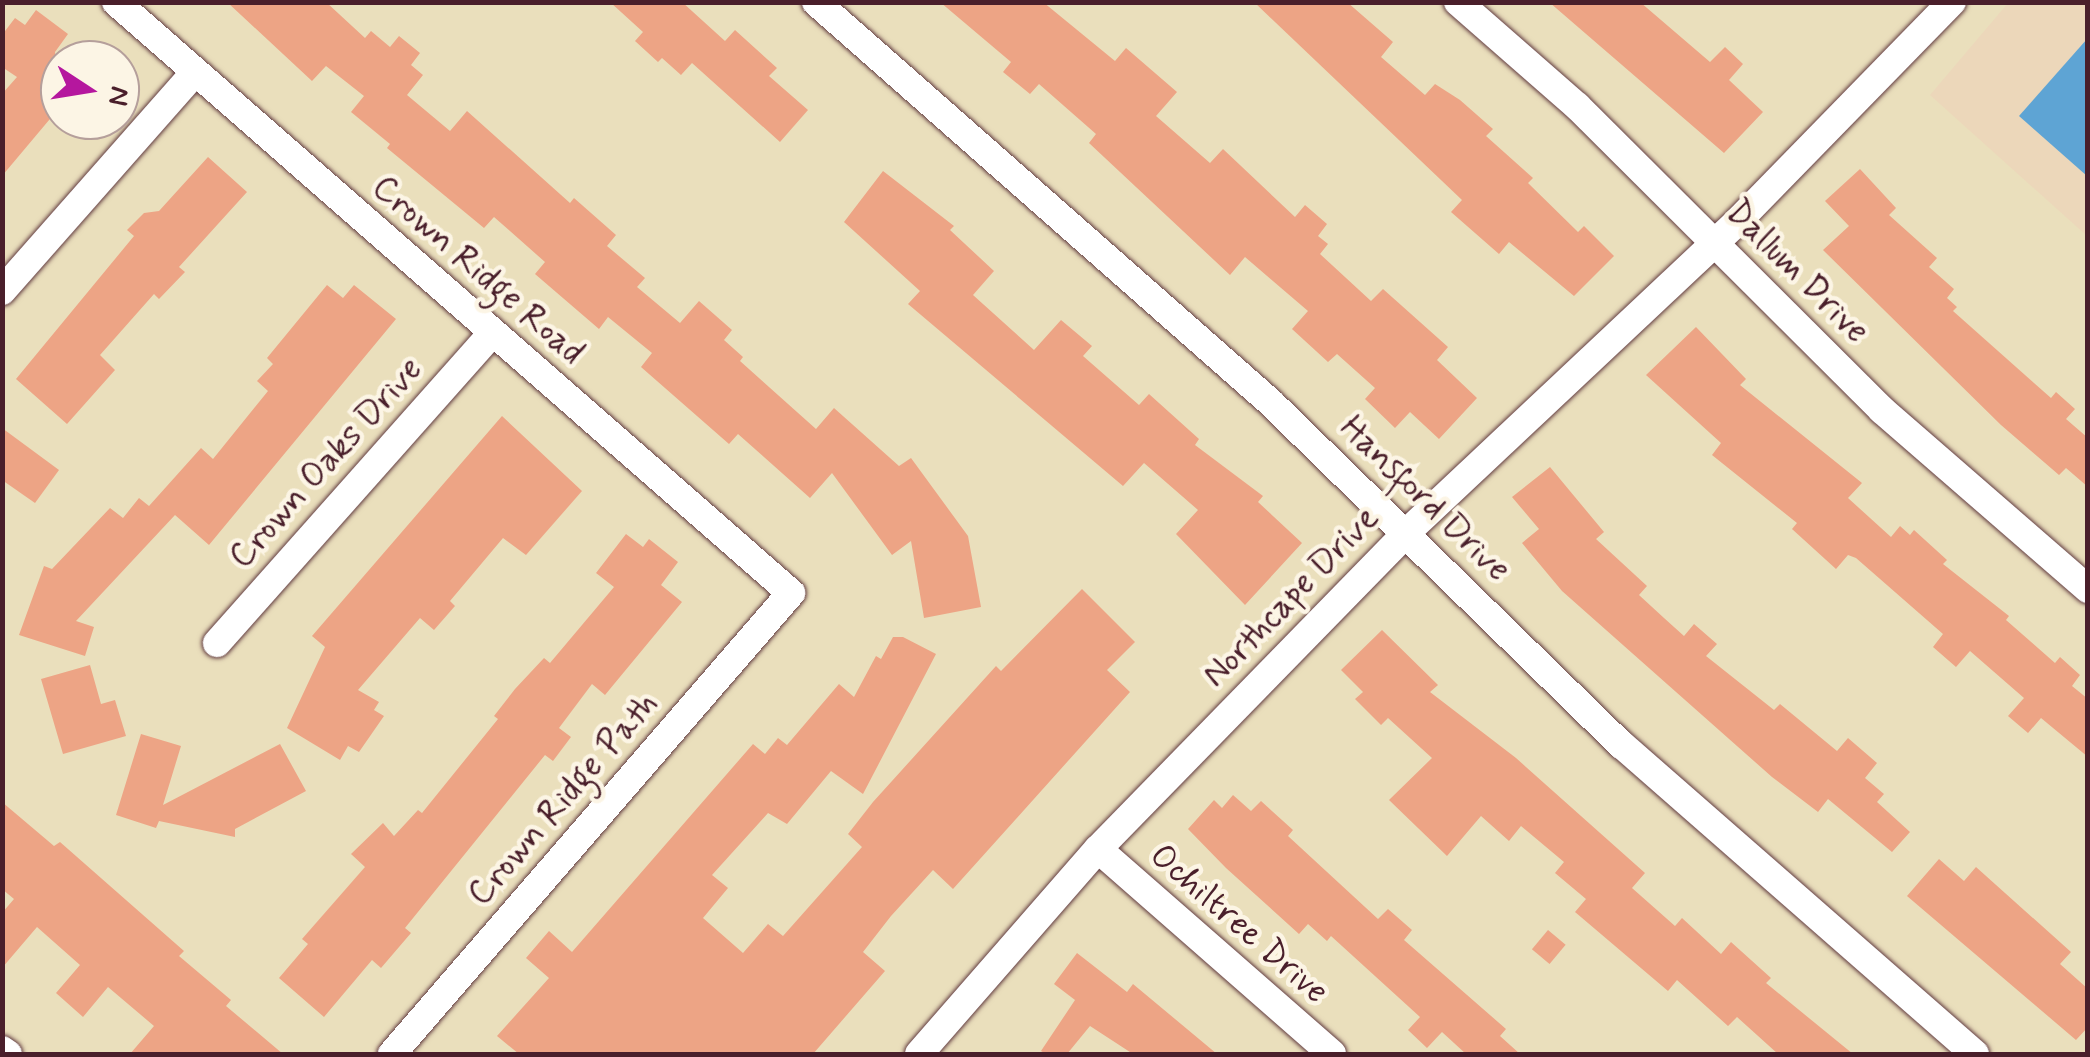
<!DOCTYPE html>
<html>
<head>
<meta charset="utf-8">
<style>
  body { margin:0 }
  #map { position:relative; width:2090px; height:1057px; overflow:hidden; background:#eadfbc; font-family:Mynerve,sans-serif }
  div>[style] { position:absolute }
  .built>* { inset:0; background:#ecd7ba }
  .water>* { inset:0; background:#5ea4d4 }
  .building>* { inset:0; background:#eda485; transform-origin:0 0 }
  .roads { filter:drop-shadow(0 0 2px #623c41) drop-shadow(0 0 2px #623c41) }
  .minor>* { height:28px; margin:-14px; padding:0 14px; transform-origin:14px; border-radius:14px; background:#fff }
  span { translate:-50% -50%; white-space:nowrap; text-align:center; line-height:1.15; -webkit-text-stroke:9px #fcf5e5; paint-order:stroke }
  .street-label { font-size:35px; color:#4a1f2b }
  .frame { position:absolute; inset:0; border:5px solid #4a1f2b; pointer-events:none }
  .north { position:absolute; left:40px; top:40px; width:100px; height:100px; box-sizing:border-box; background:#fcf5e5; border:2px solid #b59f9b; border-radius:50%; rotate:102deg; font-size:28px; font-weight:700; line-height:40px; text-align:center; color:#4a1f2b }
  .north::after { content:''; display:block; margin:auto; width:35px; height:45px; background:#b5179e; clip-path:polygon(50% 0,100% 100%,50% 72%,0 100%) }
</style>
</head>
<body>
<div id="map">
  <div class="built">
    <div style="clip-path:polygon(2008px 3px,2087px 3px,2087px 236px,1930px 95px)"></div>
  </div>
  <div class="water">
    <div style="clip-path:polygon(2087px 39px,2087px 176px,2019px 116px)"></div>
  </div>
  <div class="building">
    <div style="clip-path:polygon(227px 2px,326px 2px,365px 38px,371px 31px,390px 47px,399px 36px,420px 53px,411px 65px,423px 75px,407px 95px,450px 131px,467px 111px,570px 203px,574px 198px,616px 235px,607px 246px,645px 278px,637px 287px,680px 323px,699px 301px,732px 330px,724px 340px,743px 357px,740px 361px,816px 429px,834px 408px,899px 466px,911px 458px,968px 536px,981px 607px,924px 618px,911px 541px,892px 555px,832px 473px,810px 498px,738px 434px,729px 444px,641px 367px,652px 353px,608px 317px,599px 329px,535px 274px,545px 262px,494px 217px,484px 228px,387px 148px,390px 144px,351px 112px,364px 96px,326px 66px,312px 81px)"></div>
    <div style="clip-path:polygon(610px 2px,682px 2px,725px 41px,735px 30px,777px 68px,769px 76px,808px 110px,780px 142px,692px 63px,681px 75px,662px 58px,658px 62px,635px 41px,643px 32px)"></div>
    <div style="clip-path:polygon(940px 2px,1043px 2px,1115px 61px,1126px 48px,1177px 92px,1156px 116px,1210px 163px,1223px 149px,1295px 217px,1305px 205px,1327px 224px,1318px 236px,1328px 244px,1320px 254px,1371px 301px,1383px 289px,1448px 347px,1437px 360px,1477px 398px,1439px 439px,1410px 412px,1395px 428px,1365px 399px,1375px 388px,1337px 354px,1328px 362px,1292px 329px,1308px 311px,1245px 257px,1230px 275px,1089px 143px,1096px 134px,1039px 84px,1030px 94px,1003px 72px,1011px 62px)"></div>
    <div style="clip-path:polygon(1254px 2px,1347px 2px,1393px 42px,1381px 57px,1425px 95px,1435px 84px,1460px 100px,1493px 129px,1486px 136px,1533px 178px,1528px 183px,1578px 232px,1584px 226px,1614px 256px,1574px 296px,1509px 242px,1499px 254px,1451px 212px,1462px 200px)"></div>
    <div style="clip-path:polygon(1549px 2px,1640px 2px,1710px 62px,1725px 47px,1743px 64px,1729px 80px,1763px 112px,1724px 153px)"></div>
    <div style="clip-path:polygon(36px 10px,68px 34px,55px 52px,60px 107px,2px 176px,2px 94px,17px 77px,2px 67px,2px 35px,15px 18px,25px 25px)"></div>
    <div style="clip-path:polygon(208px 157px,247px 192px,179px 267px,185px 272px,159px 299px,154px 294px,100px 355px,115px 370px,67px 424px,16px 379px,134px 236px,127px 230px,144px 213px,159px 211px)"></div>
    <div style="clip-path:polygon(1860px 169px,1896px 208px,1889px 215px,1937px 258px,1929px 267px,1954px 289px,1947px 298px,1957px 307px,1953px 311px,2051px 398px,2056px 392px,2075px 409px,2066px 419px,2088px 438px,2088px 487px,2066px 468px,2059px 475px,2001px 425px,1823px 250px,1849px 226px,1825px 201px)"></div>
    <div style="clip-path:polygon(883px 171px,954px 226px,950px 230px,994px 271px,973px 295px,1034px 350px,1061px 320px,1092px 346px,1083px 356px,1139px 405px,1149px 394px,1199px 439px,1195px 445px,1263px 496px,1258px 502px,1302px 543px,1245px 605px,1176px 534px,1198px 510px,1144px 463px,1123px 486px,908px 304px,920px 291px,844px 222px)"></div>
    <div style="clip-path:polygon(327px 285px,343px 298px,354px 285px,396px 319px,209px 545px,175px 515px,76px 621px,94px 627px,85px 656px,19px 635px,44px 566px,52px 569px,110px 508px,123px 518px,139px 498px,149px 506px,201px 448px,213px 459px,268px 391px,257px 381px,273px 364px,267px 358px)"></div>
    <div style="clip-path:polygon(1696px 327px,1746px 379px,1740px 385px,1862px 483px,1848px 498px,1891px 537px,1900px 526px,1910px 535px,1914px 530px,1947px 560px,1943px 564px,2009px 616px,2006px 620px,2055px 663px,2060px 657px,2080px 675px,2072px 686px,2088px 699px,2088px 757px,2041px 718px,2028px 733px,2008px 716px,2024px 698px,1970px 651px,1956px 667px,1933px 647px,1943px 634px,1856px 558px,1848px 555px,1836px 569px,1792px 529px,1797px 523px,1712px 455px,1721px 443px,1646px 375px)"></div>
    <div style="clip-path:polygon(502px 416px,582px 491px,526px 555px,503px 538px,450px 601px,455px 606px,434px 630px,420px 618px,358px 690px,379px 702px,374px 710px,384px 716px,359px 752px,348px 746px,340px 760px,287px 728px,325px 647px,312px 636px)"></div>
    <div style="clip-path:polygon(2px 428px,59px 470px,35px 503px,2px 480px)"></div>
    <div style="clip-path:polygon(1550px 467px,1604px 532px,1596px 539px,1647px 586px,1639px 595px,1664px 618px,1684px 636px,1694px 624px,1717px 644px,1706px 656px,1774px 710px,1780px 704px,1837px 751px,1848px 738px,1877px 763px,1865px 778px,1884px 794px,1877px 802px,1910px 832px,1892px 852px,1828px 799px,1818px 812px,1772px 777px,1562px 591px,1522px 543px,1539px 529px,1512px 497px)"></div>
    <div style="clip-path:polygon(626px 534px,643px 547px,649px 539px,678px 562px,661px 585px,682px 602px,605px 695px,592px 684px,559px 728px,571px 737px,553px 761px,545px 755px,405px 928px,411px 933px,381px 968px,372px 960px,324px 1017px,279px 978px,308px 944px,302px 939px,365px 867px,351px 854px,383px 823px,394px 836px,418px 810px,422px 813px,498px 719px,494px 716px,515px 689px,544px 658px,550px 663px,614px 587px,596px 573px)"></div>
    <div style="clip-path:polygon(1082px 589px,1135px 642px,1107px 670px,1130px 692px,953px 889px,933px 870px,891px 916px,863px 952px,885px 971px,813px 1054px,519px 1054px,497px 1036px,549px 978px,526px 958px,549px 931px,572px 952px,753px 744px,765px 754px,778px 738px,787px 745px,839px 684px,854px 697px,876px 656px,881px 659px,893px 637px,903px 637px,936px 654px,863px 794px,831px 771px,787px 824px,768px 813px,712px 875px,728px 888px,703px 918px,743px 953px,768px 924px,783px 936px,862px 847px,848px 834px,873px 802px,996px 666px,1001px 671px)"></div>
    <div style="clip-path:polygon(1382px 630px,1438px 685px,1430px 692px,1516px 758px,1645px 873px,1632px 888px,1675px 926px,1682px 918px,1721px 954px,1731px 942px,1771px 978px,1766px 983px,1853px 1054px,1778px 1054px,1737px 1017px,1728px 1026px,1677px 980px,1668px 991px,1575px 912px,1586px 899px,1555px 873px,1564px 862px,1521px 826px,1509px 841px,1481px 816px,1447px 856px,1389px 800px,1432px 758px,1388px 718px,1381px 725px,1355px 699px,1363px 692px,1341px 670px)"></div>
    <div style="clip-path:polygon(90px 665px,101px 704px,115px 700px,126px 736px,63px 754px,41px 679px)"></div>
    <div style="clip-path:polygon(141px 734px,181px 746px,163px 805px,280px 744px,306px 791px,235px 829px,235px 837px,159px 821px,156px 828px,116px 815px)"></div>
    <div style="clip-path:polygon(1233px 795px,1251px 811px,1261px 801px,1293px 830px,1288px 836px,1378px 919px,1388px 909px,1412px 930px,1404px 940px,1506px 1029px,1500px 1036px,1520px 1054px,1466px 1054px,1442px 1032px,1427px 1048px,1408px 1030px,1420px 1017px,1331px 936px,1327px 941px,1308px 924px,1299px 934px,1226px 868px,1188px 829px,1214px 800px,1222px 808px)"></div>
    <div style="clip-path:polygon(2px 802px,54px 846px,60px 842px,184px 951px,179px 956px,231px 1000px,226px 1006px,283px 1054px,130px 1054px,154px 1026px,108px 987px,83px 1017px,56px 993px,80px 965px,37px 927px,2px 968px,2px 913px,14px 899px,2px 889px)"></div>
    <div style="clip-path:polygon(1939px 859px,1964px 881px,1976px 867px,2071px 952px,2060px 964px,2088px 989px,2088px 1027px,2076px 1040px,1907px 896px)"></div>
    <div style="left:1548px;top:930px;width:23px;height:25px;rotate:40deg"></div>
    <div style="clip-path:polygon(1077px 953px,1127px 992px,1133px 984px,1217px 1054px,1133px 1054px,1090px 1026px,1067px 1054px,1046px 1054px,1041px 1051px,1075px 1000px,1054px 984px)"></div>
  </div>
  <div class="roads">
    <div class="minor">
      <div style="left:116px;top:2px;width:897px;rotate:41.2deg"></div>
      <div style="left:791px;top:593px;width:610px;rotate:130.88deg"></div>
      <div style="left:816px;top:2px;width:605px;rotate:41.38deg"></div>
      <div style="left:1270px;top:402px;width:491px;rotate:44.3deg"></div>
      <div style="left:1622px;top:745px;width:469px;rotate:41.2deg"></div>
      <div style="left:1458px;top:2px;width:158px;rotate:41.2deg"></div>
      <div style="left:1577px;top:106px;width:431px;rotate:44.9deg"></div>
      <div style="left:1882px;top:410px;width:273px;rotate:41deg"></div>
      <div style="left:2px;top:291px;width:292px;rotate:-48.6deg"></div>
      <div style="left:217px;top:643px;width:414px;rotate:-48.4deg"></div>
      <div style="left:1098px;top:849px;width:311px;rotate:41.2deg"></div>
      <div style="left:2px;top:1050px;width:7px;rotate:34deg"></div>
      <div style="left:919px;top:1054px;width:272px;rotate:-48.9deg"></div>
      <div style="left:1098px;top:849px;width:441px;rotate:-45.7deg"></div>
      <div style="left:1406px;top:533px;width:457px;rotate:-43.2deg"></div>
      <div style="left:1739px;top:220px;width:305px;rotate:-45.7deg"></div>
    </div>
  </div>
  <div class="street-label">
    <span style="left:478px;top:270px;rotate:41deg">Crown Ridge Road</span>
    <span style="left:1797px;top:272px;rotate:45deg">Dallum Drive</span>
    <span style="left:326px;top:463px;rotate:-48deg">Crown Oaks Drive</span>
    <span style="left:1425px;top:499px;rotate:44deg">Hansford Drive</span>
    <span style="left:1291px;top:597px;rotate:-46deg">Northcape Drive</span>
    <span style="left:563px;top:799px;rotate:-49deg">Crown Ridge Path</span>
    <span style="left:1239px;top:924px;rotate:41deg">Ochiltree Drive</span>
  </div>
  <div class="frame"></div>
  <div class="north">N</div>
</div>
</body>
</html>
